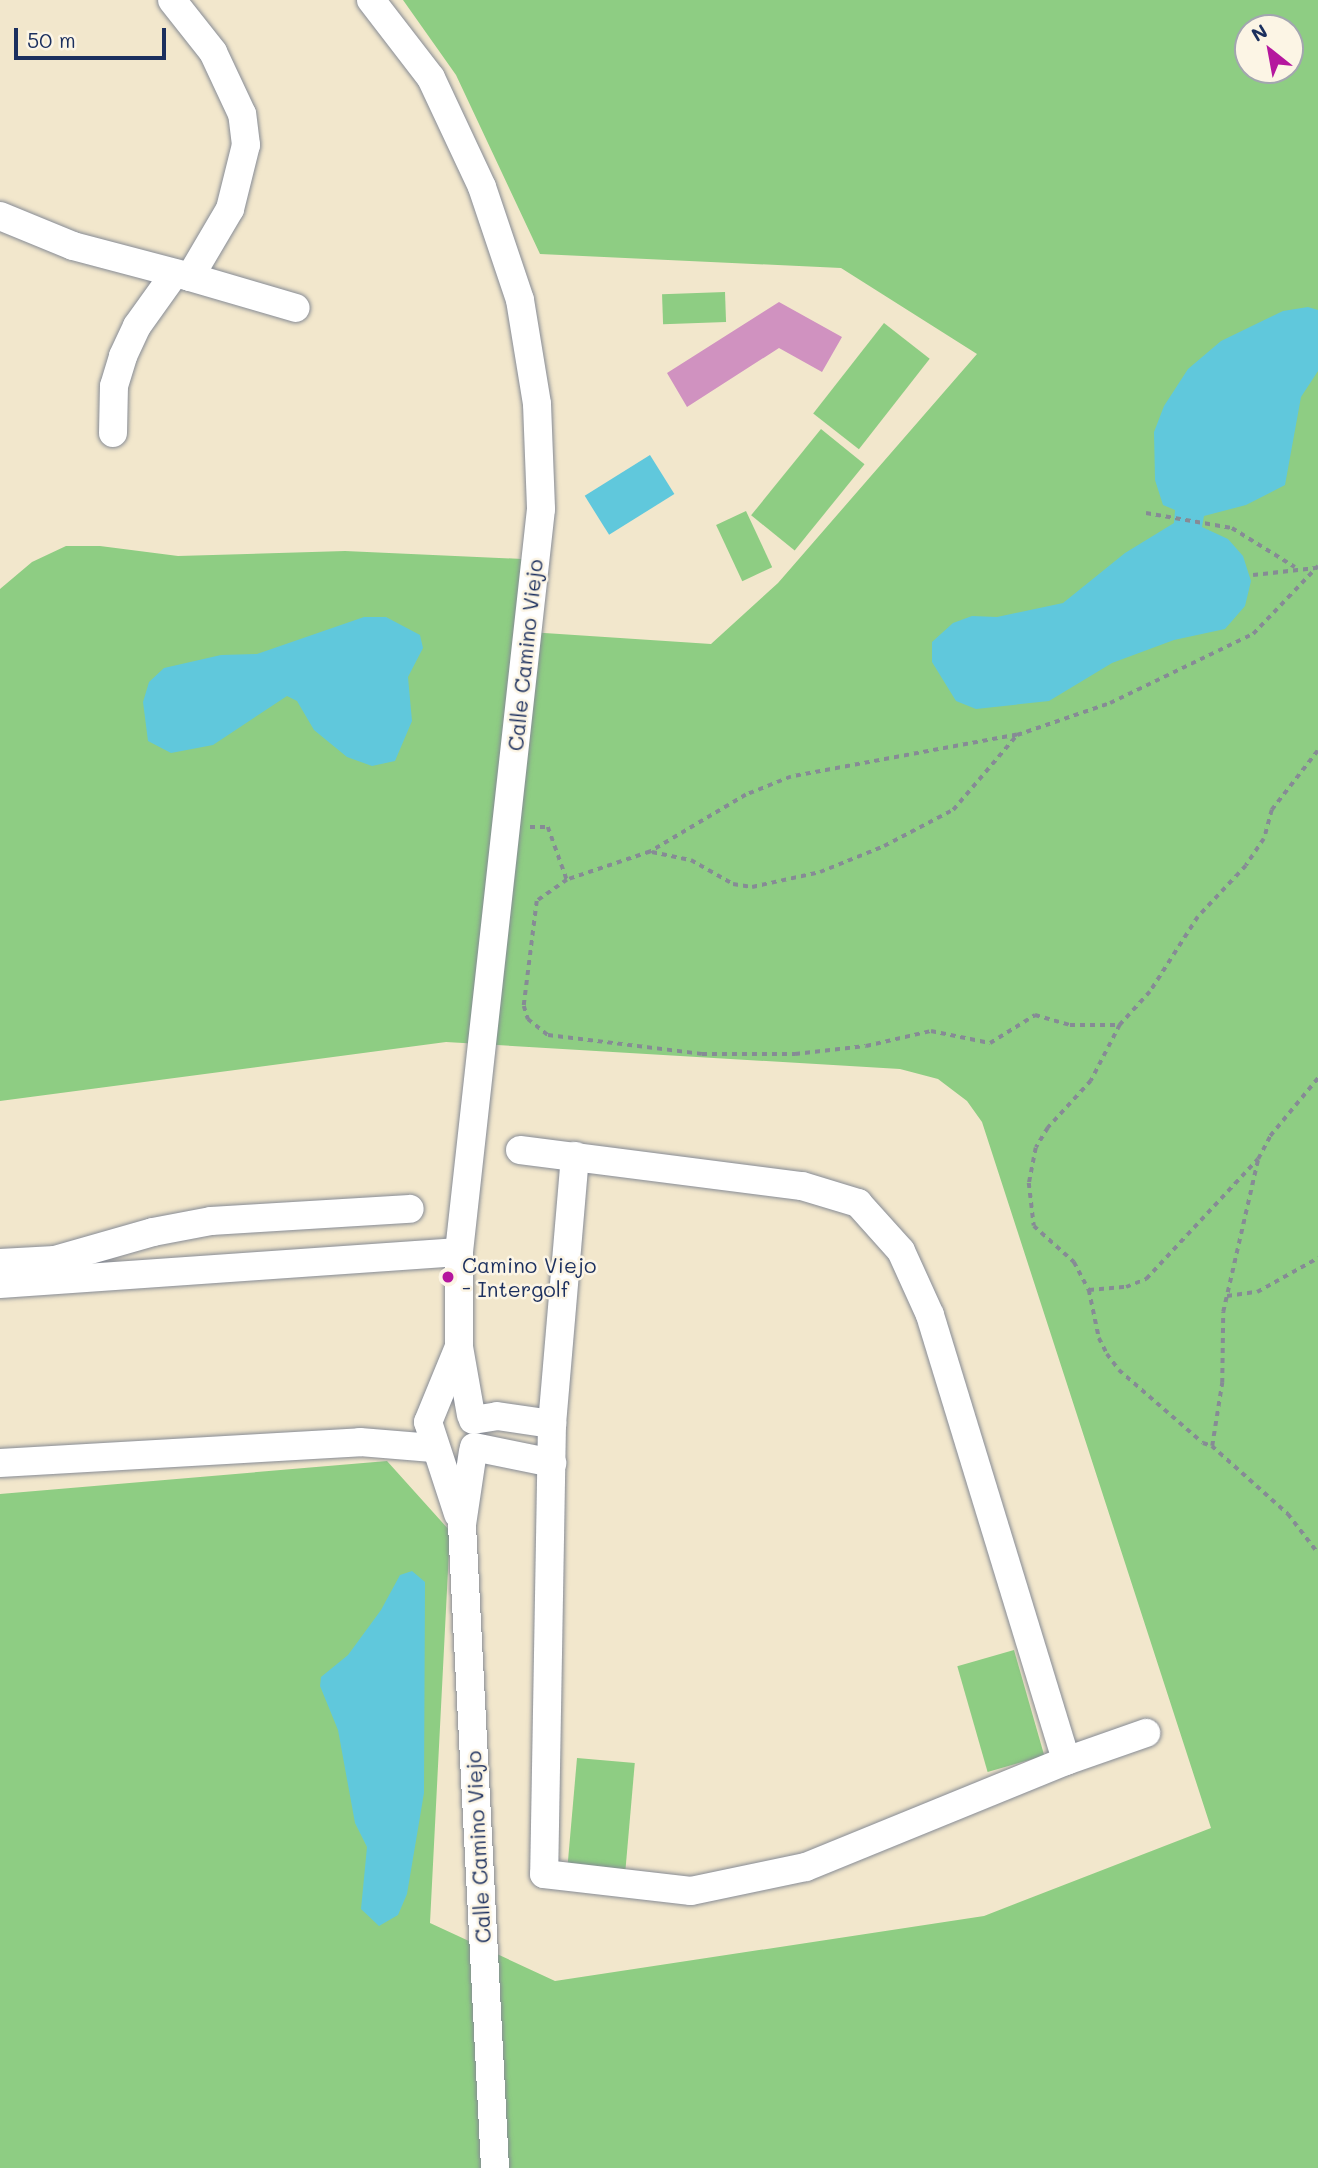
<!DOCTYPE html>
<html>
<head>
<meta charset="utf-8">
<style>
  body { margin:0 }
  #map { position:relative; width:1318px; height:2168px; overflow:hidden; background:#f2e7cc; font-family:Mali,sans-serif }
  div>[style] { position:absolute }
  .green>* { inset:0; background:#8ecd83; transform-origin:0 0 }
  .water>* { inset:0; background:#60c8dc; transform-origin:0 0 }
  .building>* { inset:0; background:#d092c0 }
  .path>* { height:3.5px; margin-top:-1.75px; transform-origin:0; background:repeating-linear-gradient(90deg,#868b95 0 5px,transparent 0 10px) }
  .roads { filter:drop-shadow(0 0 2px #868b95) drop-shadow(0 0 2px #868b95) }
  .minor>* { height:28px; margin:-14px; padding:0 14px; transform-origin:14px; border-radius:14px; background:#fff }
  .dots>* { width:19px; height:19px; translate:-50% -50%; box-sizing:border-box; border:4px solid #fcf5e5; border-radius:50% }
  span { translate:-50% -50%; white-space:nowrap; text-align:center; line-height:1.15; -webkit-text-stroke:5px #fcf5e5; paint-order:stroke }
  .street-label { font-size:21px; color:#1b2f5e }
  .poi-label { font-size:21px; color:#1b2f5e }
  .left { translate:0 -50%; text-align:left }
  .north { position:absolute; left:1234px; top:14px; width:70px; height:70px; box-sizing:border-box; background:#fcf5e5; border:2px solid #a2a6af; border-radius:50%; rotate:329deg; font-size:19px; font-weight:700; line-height:28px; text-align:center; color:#1b2f5e }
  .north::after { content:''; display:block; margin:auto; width:24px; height:32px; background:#b5179e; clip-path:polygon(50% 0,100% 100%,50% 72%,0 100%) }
  .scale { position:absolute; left:14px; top:28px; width:152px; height:32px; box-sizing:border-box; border:4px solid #1b2f5e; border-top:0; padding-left:9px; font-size:21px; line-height:24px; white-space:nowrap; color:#1b2f5e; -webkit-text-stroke:5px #fcf5e5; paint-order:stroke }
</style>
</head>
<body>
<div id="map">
  <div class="green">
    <div style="clip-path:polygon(evenodd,403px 0,1318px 0,1318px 2168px,0 2168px,0 1494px,387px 1461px,450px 1531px,430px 1923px,555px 1981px,984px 1916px,1211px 1828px,982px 1122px,967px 1101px,938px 1079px,900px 1069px,446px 1042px,0 1101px,0 589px,32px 562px,66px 546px,100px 546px,178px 556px,345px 551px,522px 559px,514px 631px,711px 644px,778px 583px,977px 354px,841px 268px,540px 254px,456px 75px,403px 0,1248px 28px,1290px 28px,1290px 70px,1248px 70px,1248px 28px)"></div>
    <div style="left:725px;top:292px;width:30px;height:63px;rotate:88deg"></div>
    <div style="left:884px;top:323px;width:58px;height:115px;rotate:38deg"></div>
    <div style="left:821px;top:429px;width:56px;height:111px;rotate:39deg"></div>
    <div style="left:746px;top:511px;width:62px;height:33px;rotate:65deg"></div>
    <div style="left:1014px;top:1650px;width:110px;height:59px;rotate:74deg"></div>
    <div style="left:577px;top:1758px;width:58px;height:108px;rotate:5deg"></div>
  </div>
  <div class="water">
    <div style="clip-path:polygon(1308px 307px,1318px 310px,1318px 371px,1301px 397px,1285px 485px,1246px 505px,1204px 516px,1202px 527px,1228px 539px,1243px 556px,1251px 581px,1245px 606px,1225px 629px,1174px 640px,1112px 663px,1049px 701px,976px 709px,956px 701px,932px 662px,932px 642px,953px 623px,972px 616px,997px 617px,1063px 603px,1125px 553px,1174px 523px,1175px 510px,1163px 505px,1155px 480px,1154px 432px,1164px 406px,1188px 369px,1221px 341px,1283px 311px)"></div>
    <div style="left:650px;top:455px;width:46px;height:77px;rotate:58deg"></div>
    <div style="clip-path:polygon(364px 617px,386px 617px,420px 635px,423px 648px,408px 677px,412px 721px,395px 761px,372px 766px,347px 757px,314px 730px,297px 701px,287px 696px,213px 745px,171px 753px,148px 741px,143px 702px,149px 682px,164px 668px,221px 655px,257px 654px)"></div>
    <div style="clip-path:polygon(412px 1571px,425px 1582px,424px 1793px,407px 1894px,398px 1915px,379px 1926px,361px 1909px,367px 1847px,355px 1823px,338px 1730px,320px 1686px,321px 1677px,348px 1655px,381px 1610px,400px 1575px)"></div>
  </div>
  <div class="building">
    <div style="clip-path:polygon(779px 302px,842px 337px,822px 372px,779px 348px,687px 407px,667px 373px)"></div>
  </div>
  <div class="path">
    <div style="left:1146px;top:513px;width:87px;rotate:9.9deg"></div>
    <div style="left:1232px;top:528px;width:74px;rotate:31.8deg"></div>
    <div style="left:1253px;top:575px;width:63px;rotate:-6.3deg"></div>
    <div style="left:1017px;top:735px;width:230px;rotate:169.5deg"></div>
    <div style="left:791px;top:777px;width:48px;rotate:158.2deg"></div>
    <div style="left:746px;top:795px;width:112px;rotate:149.3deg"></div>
    <div style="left:650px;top:852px;width:88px;rotate:161.4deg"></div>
    <div style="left:567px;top:880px;width:37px;rotate:145deg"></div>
    <div style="left:537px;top:901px;width:106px;rotate:97.1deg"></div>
    <div style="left:524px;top:1006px;width:14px;rotate:73deg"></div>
    <div style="left:528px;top:1019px;width:26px;rotate:39deg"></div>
    <div style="left:548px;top:1035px;width:155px;rotate:7deg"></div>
    <div style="left:702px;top:1054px;width:93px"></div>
    <div style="left:795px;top:1054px;width:71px;rotate:-6.4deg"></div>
    <div style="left:866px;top:1046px;width:67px;rotate:-13deg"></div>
    <div style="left:931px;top:1031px;width:60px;rotate:11.5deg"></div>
    <div style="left:990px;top:1043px;width:53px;rotate:-31.9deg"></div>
    <div style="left:1035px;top:1015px;width:36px;rotate:16deg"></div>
    <div style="left:1070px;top:1025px;width:50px"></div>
    <div style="left:1318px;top:751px;width:75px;rotate:127.9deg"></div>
    <div style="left:1272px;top:810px;width:30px;rotate:105deg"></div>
    <div style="left:1264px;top:839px;width:32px;rotate:124deg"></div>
    <div style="left:1246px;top:866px;width:70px;rotate:133.3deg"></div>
    <div style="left:1198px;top:917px;width:89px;rotate:122.6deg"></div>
    <div style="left:1150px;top:992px;width:45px;rotate:132.3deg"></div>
    <div style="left:1120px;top:1025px;width:63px;rotate:117.4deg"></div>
    <div style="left:1091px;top:1081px;width:64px;rotate:132.5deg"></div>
    <div style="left:1048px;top:1128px;width:23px;rotate:121deg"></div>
    <div style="left:1036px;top:1148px;width:36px;rotate:101deg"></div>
    <div style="left:1029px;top:1183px;width:43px;rotate:83.4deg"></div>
    <div style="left:1034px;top:1226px;width:54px;rotate:42deg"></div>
    <div style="left:1074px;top:1262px;width:32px;rotate:62deg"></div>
    <div style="left:1089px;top:1290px;width:49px;rotate:78.2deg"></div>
    <div style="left:1099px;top:1338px;width:18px;rotate:63deg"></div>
    <div style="left:1107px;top:1354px;width:20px;rotate:53deg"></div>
    <div style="left:1119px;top:1370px;width:111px;rotate:41deg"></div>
    <div style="left:1203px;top:1443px;width:9px;rotate:18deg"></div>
    <div style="left:1212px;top:1446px;width:64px;rotate:-81deg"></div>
    <div style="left:1222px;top:1383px;width:71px;rotate:-89.2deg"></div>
    <div style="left:1223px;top:1312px;width:157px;rotate:-77.1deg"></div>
    <div style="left:1258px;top:1159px;width:26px;rotate:-62deg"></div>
    <div style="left:1270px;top:1136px;width:75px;rotate:-50.4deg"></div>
    <div style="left:530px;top:827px;width:18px"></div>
    <div style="left:548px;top:827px;width:56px;rotate:70.3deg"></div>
    <div style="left:652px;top:852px;width:40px;rotate:12deg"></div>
    <div style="left:691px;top:860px;width:48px;rotate:29.7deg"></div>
    <div style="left:733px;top:884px;width:19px;rotate:9deg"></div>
    <div style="left:752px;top:887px;width:70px;rotate:-12.4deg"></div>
    <div style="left:820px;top:872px;width:69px;rotate:-22.1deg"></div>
    <div style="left:884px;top:846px;width:78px;rotate:-27.6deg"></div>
    <div style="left:953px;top:810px;width:99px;rotate:-49.5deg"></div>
    <div style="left:1017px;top:735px;width:98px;rotate:-19deg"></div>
    <div style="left:1110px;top:703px;width:159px;rotate:-25.8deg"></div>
    <div style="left:1253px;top:634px;width:94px;rotate:-46.3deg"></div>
    <div style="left:1089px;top:1290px;width:37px;rotate:-5deg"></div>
    <div style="left:1126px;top:1287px;width:22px;rotate:-22deg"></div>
    <div style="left:1146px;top:1279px;width:164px;rotate:-47deg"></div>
    <div style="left:1227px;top:1296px;width:30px;rotate:-8deg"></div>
    <div style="left:1257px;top:1292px;width:70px;rotate:-29.1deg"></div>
    <div style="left:1212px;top:1446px;width:102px;rotate:41.8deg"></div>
    <div style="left:1288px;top:1514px;width:49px;rotate:52.4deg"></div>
  </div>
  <div class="roads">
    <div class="minor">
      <div style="left:371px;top:0;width:98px;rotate:52.4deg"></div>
      <div style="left:431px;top:78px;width:120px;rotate:64.9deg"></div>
      <div style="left:482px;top:187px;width:119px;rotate:71.4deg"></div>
      <div style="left:520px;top:300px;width:105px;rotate:80.7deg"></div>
      <div style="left:537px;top:404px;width:105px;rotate:87.8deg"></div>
      <div style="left:541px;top:509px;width:748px;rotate:96.3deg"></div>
      <div style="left:459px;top:1252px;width:95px;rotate:90deg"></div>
      <div style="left:459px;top:1347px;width:69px;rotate:80deg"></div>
      <div style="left:0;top:216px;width:79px;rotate:22.3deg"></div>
      <div style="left:73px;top:246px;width:121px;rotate:14.8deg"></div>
      <div style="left:190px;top:277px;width:79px;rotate:-59.5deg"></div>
      <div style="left:230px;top:209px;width:66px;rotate:-76deg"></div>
      <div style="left:246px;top:145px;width:31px;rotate:-97deg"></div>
      <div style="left:242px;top:114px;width:68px;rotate:-115.1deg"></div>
      <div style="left:213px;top:52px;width:66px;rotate:-128.3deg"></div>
      <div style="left:190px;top:277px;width:110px;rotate:16.3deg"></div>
      <div style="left:113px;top:433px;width:47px;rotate:-88.8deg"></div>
      <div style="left:114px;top:386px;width:31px;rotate:-73deg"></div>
      <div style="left:123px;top:356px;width:33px;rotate:-65deg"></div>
      <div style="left:137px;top:326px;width:65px;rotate:-54.4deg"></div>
      <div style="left:520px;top:1150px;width:284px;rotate:7.3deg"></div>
      <div style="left:802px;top:1186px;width:59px;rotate:16.9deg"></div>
      <div style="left:858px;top:1203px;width:64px;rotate:48.1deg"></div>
      <div style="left:901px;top:1251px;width:70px;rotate:65.6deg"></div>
      <div style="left:930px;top:1315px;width:466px;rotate:73deg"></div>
      <div style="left:575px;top:1156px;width:269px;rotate:94.9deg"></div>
      <div style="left:552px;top:1424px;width:450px;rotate:91deg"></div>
      <div style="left:544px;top:1874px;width:148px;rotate:6.6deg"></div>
      <div style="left:691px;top:1891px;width:117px;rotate:-11.8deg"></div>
      <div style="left:806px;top:1867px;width:281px;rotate:-22.2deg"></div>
      <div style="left:1066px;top:1761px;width:85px;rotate:-19.3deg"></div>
      <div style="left:0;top:1263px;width:55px;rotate:-3.1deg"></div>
      <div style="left:55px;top:1260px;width:102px;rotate:-15.9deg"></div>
      <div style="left:153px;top:1232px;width:59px;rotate:-10.7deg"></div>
      <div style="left:211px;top:1221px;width:199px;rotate:-3.5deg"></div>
      <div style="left:0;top:1284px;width:460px;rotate:-4deg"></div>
      <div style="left:458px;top:1349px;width:79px;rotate:112.3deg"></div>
      <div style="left:428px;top:1422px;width:97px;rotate:71.9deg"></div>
      <div style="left:473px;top:1420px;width:24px;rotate:-9deg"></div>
      <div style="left:497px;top:1416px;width:56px;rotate:8.3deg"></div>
      <div style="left:474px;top:1447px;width:80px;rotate:11.6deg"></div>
      <div style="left:473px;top:1451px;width:75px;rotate:98.5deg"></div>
      <div style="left:462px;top:1525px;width:644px;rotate:87.06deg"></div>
      <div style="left:0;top:1463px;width:361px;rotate:-3.3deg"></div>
      <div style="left:360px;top:1442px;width:73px;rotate:4.7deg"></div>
    </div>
  </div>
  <div class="dots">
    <div style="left:448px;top:1277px;background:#b5179e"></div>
  </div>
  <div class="street-label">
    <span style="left:525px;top:655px;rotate:-84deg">Calle Camino Viejo</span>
    <span style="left:478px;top:1847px;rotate:-93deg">Calle Camino Viejo</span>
  </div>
  <div class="poi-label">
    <span class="left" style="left:462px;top:1277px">Camino Viejo<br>- Intergolf</span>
  </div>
  <div class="north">N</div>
  <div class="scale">50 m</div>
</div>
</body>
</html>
